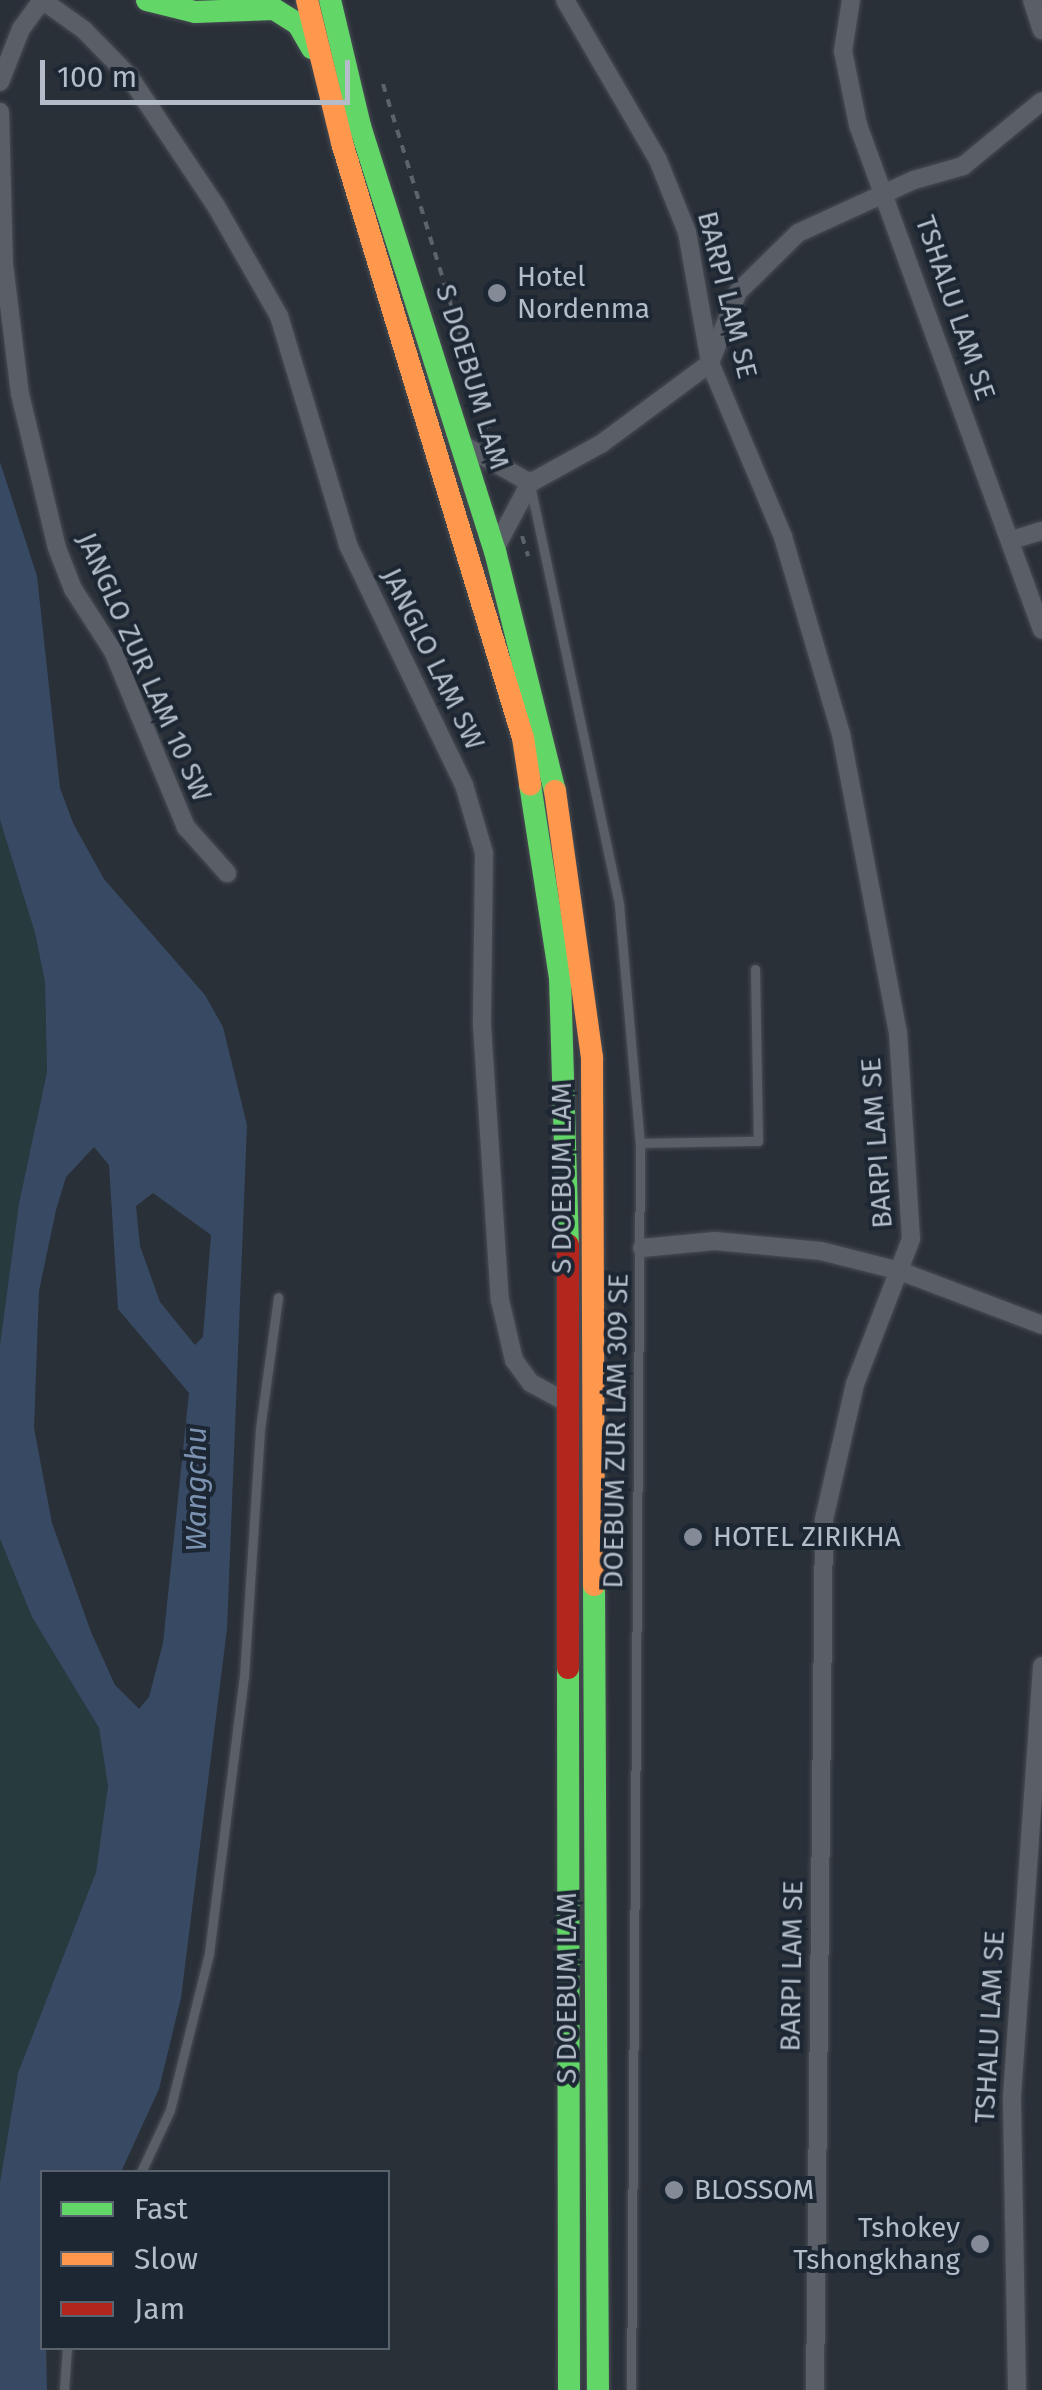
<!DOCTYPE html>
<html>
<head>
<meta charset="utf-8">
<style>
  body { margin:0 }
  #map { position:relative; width:1042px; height:2390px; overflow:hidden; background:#2a3038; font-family:"Fira Sans",sans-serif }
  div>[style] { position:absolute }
  .green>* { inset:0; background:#273a3e }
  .water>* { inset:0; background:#384963 }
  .path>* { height:4px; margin-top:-2px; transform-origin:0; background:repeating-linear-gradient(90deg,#5d636a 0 8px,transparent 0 16px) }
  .roads { filter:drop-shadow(0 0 2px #484c53) drop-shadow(0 0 2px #484c53) }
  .lane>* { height:9px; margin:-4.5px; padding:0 4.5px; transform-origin:4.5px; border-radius:4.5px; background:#5a5e66 }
  .street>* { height:18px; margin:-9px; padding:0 9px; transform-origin:9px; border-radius:9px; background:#5a5e66 }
  .fast>* { height:22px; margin:-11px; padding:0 11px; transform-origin:11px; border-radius:11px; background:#63d668 }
  .slow>* { height:22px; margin:-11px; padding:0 11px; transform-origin:11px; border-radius:11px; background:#ff974d }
  .jam>* { height:22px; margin:-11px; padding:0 11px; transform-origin:11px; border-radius:11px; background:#b3261e }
  .dots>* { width:28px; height:28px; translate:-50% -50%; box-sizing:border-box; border:5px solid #1d2633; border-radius:50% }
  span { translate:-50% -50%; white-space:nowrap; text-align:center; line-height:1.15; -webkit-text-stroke:8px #1d2633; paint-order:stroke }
  .poi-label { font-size:28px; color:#b4bcc9 }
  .left { translate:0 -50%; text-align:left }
  .right { translate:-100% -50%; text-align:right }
  .street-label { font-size:28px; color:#b4bcc9 }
  .water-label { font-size:30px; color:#7c92b1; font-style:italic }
  .legend { position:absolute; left:40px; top:2170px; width:350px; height:180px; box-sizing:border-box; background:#1d2633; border:2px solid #59626f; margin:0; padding:12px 18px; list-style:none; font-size:30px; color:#b4bcc9 }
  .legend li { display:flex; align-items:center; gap:20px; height:50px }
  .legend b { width:50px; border:2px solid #59626f }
  .scale { position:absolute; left:40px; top:60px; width:310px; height:45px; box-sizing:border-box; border:5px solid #b4bcc9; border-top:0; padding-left:12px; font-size:30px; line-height:35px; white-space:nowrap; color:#b4bcc9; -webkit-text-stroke:8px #1d2633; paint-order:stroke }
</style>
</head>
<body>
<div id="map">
  <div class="green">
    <div style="clip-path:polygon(0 820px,35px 933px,45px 982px,47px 1072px,19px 1203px,0 1345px)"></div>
    <div style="clip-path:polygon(0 1539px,32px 1617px,99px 1728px,108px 1786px,96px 1872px,18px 2073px,0 2183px)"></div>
  </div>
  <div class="water">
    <div style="clip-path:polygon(evenodd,0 462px,37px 576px,60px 788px,73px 823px,104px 879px,205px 995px,223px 1027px,247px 1125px,227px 1629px,181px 1998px,159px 2089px,121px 2172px,42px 2172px,47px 2390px,0 2390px,0 2183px,18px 2073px,96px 1872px,108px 1786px,99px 1728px,32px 1617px,0 1539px,0 1345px,19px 1203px,47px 1072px,45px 982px,35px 933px,0 820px,0 462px,94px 1147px,109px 1165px,118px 1309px,189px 1393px,163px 1643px,149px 1697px,139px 1709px,115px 1685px,91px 1632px,52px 1523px,34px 1428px,39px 1291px,56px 1210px,66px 1177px,94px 1147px,0 462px,153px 1193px,211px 1235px,203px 1337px,195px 1345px,160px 1302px,140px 1246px,136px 1206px,153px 1193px)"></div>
  </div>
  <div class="path">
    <div style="left:383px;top:84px;width:374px;rotate:72.9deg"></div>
    <div style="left:522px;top:536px;width:21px;rotate:73deg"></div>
  </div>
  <div class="roads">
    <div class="lane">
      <div style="left:530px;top:485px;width:429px;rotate:78deg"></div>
      <div style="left:619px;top:905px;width:239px;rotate:85deg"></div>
      <div style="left:640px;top:1143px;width:1247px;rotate:90.41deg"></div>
      <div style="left:640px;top:1143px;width:118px;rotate:-1deg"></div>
      <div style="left:758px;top:1141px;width:172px;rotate:-91deg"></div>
      <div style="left:141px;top:2172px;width:68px;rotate:-64.9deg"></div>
      <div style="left:170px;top:2110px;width:162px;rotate:-76deg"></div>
      <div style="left:209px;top:1953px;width:278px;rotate:-82.8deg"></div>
      <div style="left:244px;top:1677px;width:249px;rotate:-86.3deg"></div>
      <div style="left:260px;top:1429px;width:133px;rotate:-82.2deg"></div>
      <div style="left:64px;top:2390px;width:42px;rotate:-85.9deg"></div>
    </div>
    <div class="street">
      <div style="left:42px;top:0;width:52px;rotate:35.5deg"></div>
      <div style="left:84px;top:30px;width:64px;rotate:45.6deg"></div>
      <div style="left:129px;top:76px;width:156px;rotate:56.2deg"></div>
      <div style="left:216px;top:206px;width:127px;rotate:60.2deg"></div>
      <div style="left:279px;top:316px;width:239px;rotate:73.2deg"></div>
      <div style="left:348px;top:545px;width:267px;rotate:64.2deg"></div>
      <div style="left:464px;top:785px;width:71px;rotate:73.6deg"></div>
      <div style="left:484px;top:853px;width:172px;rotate:90.7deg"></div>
      <div style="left:482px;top:1025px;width:276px;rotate:86.3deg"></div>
      <div style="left:500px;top:1300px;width:62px;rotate:76.9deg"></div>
      <div style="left:514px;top:1360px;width:29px;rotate:54deg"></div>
      <div style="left:531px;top:1383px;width:42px;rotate:28.4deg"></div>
      <div style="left:565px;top:0;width:185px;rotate:59.8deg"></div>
      <div style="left:658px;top:160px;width:78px;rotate:68.1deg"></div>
      <div style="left:687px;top:232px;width:133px;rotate:80deg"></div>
      <div style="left:710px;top:363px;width:189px;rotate:67.2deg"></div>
      <div style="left:783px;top:537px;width:205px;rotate:73.6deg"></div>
      <div style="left:841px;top:734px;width:303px;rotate:79.2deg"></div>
      <div style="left:898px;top:1032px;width:207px;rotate:86.4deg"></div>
      <div style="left:911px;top:1239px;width:155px;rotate:111.1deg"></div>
      <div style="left:855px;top:1384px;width:139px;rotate:102.9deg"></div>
      <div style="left:824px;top:1519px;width:871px;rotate:90.59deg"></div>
      <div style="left:851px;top:0;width:52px;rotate:98.9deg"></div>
      <div style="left:843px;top:51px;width:76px;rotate:78.5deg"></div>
      <div style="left:858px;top:125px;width:537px;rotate:69.98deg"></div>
      <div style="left:1032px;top:0;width:32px;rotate:72deg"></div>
      <div style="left:0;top:82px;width:57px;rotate:-68.4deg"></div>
      <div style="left:21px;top:29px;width:36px;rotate:-54deg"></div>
      <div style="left:0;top:112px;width:152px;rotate:88.5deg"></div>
      <div style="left:4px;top:264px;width:131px;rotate:83deg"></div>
      <div style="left:20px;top:394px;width:158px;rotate:76.5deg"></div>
      <div style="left:57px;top:548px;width:44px;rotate:68.7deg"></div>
      <div style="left:73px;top:589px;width:74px;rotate:57.2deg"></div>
      <div style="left:113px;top:651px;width:191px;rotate:67.5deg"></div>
      <div style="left:186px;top:827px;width:62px;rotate:48.3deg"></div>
      <div style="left:467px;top:447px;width:73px;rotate:29.7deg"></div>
      <div style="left:1012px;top:540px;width:31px;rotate:-17deg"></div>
      <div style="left:497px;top:545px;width:70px;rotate:-62deg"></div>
      <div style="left:530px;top:483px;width:81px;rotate:-28.8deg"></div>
      <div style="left:601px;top:444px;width:136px;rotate:-36.6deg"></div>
      <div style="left:710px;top:363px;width:76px;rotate:-68.5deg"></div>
      <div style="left:738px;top:292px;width:84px;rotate:-44.5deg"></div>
      <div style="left:798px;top:233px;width:128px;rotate:-24.6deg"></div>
      <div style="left:914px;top:180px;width:51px;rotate:-15.9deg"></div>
      <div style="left:963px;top:166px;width:102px;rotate:-39.4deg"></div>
      <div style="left:642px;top:1248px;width:73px;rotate:-5.5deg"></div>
      <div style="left:715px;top:1241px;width:106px;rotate:5.4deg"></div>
      <div style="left:821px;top:1251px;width:81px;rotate:14.2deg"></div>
      <div style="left:900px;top:1271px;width:152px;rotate:20.8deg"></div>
      <div style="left:1017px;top:2390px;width:294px;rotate:-91deg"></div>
      <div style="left:1012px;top:2096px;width:431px;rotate:-86deg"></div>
    </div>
    <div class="fast">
      <div style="left:147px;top:0;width:49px;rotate:14deg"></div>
      <div style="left:195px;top:12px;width:79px;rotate:-2.2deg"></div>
      <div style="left:274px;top:9px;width:28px;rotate:32deg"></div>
      <div style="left:298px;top:24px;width:28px;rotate:60deg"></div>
      <div style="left:330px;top:0;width:130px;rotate:76.6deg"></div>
      <div style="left:360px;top:126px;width:446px;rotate:72.4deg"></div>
      <div style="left:495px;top:551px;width:247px;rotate:76deg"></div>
      <div style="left:530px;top:784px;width:195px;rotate:81.2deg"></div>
      <div style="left:560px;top:977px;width:268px;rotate:88.3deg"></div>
      <div style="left:594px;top:1585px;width:805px;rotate:89.72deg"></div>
      <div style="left:568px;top:1668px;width:722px;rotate:89.92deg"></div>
    </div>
    <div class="slow">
      <div style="left:307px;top:0;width:147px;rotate:76.2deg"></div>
      <div style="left:342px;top:143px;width:622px;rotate:73.08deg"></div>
      <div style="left:523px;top:738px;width:47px;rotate:81.3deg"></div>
      <div style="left:555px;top:791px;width:269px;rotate:82.1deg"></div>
      <div style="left:592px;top:1057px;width:528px;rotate:89.78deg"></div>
    </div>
    <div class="jam">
      <div style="left:568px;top:1245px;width:423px;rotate:90deg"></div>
    </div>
  </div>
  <div class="dots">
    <div style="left:497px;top:293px;background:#848b96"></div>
    <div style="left:693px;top:1537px;background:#848b96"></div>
    <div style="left:674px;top:2190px;background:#848b96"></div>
    <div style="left:980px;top:2244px;background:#848b96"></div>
  </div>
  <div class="poi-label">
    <span class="left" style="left:517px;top:293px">Hotel<br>Nordenma</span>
    <span class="left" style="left:713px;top:1537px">HOTEL ZIRIKHA</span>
    <span class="left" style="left:694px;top:2190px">BLOSSOM</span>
    <span class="right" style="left:960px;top:2244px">Tshokey<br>Tshongkhang</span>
  </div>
  <div class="street-label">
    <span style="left:727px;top:295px;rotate:76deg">BARPI LAM SE</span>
    <span style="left:955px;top:308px;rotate:71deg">TSHALU LAM SE</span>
    <span style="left:472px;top:377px;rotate:73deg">S DOEBUM LAM</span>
    <span style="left:433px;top:659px;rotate:64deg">JANGLO LAM SW</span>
    <span style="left:144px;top:667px;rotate:66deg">JANGLO ZUR LAM 10 SW</span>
    <span style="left:877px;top:1143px;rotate:-94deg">BARPI LAM SE</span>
    <span style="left:562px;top:1178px;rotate:-90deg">S DOEBUM LAM</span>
    <span style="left:616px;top:1431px;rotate:-89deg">DOEBUM ZUR LAM 309 SE</span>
    <span style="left:792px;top:1966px;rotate:-89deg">BARPI LAM SE</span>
    <span style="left:567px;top:1988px;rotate:-90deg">S DOEBUM LAM</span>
    <span style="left:990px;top:2027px;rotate:-87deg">TSHALU LAM SE</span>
  </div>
  <div class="water-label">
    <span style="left:196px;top:1489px;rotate:-90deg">Wangchu</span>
  </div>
  <ul class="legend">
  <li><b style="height:12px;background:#63d668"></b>Fast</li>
  <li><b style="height:12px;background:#ff974d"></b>Slow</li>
  <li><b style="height:12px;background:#b3261e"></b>Jam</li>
  </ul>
  <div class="scale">100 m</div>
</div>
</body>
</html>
